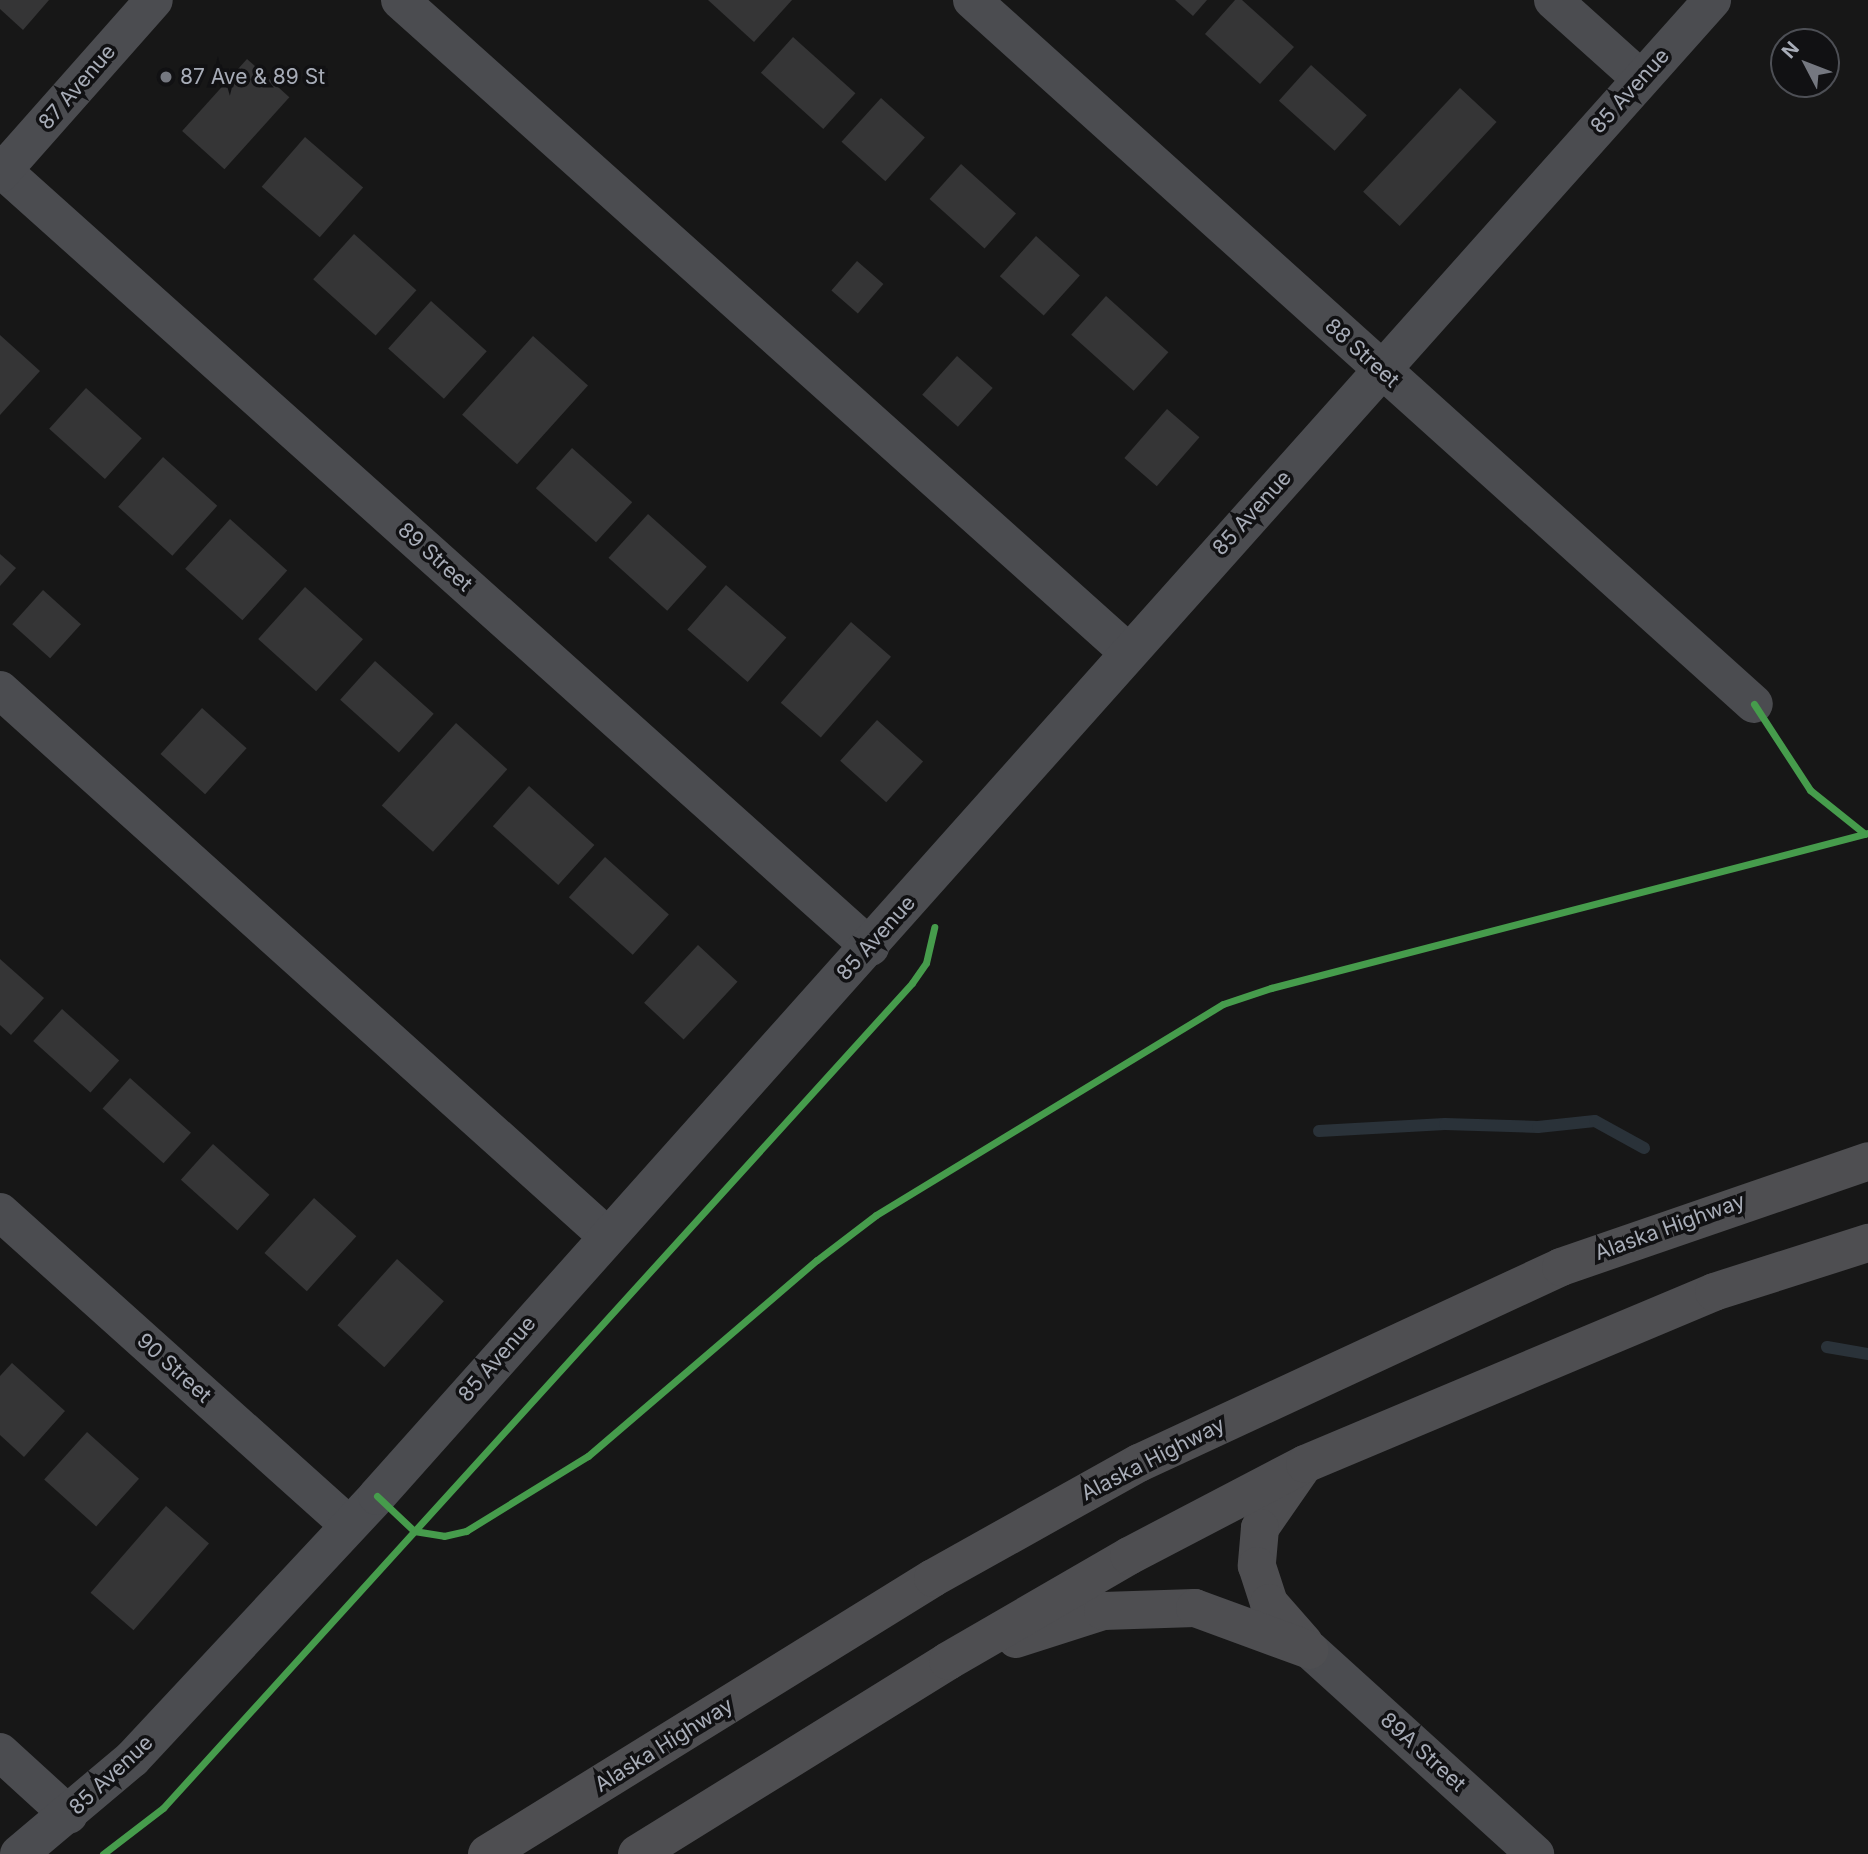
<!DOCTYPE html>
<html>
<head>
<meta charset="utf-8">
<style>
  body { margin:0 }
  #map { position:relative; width:1868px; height:1854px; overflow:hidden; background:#171717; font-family:Inter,sans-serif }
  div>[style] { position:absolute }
  .stream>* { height:12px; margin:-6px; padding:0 6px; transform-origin:6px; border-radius:6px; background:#2a3239 }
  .building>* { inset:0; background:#353536; transform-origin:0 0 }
  .minor>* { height:38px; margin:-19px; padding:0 19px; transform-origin:19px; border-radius:19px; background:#4b4c50 }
  .highway>* { height:38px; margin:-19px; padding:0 19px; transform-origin:19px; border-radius:19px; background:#4e4e51 }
  .cycleway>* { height:7px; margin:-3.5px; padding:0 3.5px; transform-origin:3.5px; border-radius:3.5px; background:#469c4c }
  .dots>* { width:19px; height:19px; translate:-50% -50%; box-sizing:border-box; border:4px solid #111113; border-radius:50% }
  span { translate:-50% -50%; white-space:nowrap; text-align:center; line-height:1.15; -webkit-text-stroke:7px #111113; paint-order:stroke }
  .poi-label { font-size:21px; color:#a8adb8 }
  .left { translate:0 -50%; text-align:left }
  .street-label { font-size:21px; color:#a8adb8 }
  .north { position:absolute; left:1770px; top:28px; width:70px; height:70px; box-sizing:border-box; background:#111113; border:2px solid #4d4f55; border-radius:50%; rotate:312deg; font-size:19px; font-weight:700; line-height:28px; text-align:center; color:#a8adb8 }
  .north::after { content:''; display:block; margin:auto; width:24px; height:32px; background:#757880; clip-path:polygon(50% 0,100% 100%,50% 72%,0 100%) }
</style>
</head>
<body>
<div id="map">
  <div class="stream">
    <div style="left:1319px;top:1131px;width:126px;rotate:-3.2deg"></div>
    <div style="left:1445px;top:1124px;width:93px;rotate:1.8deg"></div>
    <div style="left:1538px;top:1127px;width:57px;rotate:-6deg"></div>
    <div style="left:1595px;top:1121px;width:56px;rotate:28.9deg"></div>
    <div style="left:1827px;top:1347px;width:42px;rotate:9.7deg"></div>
  </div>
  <div class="building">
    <div style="clip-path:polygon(0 0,49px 0,23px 30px,0 9px)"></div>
    <div style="clip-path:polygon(708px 0,792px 0,754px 42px)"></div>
    <div style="clip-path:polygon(1175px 0,1207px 0,1193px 16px)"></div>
    <div style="clip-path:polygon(1235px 0,1242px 0,1294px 47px,1260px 84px,1205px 34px)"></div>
    <div style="left:793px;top:37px;width:84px;height:48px;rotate:42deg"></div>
    <div style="left:247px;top:59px;width:57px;height:97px;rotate:42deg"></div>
    <div style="left:1311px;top:65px;width:75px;height:48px;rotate:42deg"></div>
    <div style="left:1460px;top:88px;width:50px;height:142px;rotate:43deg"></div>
    <div style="left:881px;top:98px;width:59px;height:59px;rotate:42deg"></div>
    <div style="left:305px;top:137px;width:77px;height:66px;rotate:41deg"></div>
    <div style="left:961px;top:164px;width:74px;height:47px;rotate:42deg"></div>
    <div style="left:354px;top:234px;width:84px;height:61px;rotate:42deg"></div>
    <div style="left:1036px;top:236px;width:59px;height:54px;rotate:42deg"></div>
    <div style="left:857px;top:261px;width:35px;height:39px;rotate:41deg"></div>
    <div style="left:1106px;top:296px;width:84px;height:52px;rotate:42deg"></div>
    <div style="left:431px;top:301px;width:75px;height:64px;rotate:42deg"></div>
    <div style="clip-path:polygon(0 335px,40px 371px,0 415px)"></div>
    <div style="left:533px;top:336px;width:74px;height:106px;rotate:42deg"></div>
    <div style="left:957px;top:356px;width:48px;height:52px;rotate:42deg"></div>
    <div style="left:86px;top:388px;width:75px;height:55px;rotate:42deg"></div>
    <div style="left:1167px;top:409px;width:43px;height:65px;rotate:41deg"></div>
    <div style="left:572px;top:448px;width:81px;height:54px;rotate:42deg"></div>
    <div style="left:163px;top:457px;width:73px;height:67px;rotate:42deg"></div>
    <div style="left:648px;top:514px;width:79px;height:59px;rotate:42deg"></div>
    <div style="left:230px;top:519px;width:77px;height:67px;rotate:42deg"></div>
    <div style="clip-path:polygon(0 554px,16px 568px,0 586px)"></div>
    <div style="left:726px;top:585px;width:80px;height:59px;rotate:41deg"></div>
    <div style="left:305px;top:587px;width:78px;height:70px;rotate:42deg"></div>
    <div style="left:43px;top:590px;width:51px;height:46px;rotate:42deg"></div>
    <div style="left:851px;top:622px;width:53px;height:107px;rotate:41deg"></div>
    <div style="left:375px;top:661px;width:79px;height:52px;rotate:42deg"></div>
    <div style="left:202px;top:708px;width:60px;height:62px;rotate:42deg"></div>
    <div style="left:877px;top:720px;width:62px;height:55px;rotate:42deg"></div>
    <div style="left:456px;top:723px;width:69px;height:111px;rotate:42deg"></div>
    <div style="left:529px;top:786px;width:88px;height:54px;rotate:42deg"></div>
    <div style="left:605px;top:857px;width:86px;height:54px;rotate:42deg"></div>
    <div style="left:698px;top:945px;width:54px;height:79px;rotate:43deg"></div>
    <div style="clip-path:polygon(0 959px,44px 998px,11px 1035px,0 1025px)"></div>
    <div style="left:62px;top:1009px;width:77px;height:43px;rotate:42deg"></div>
    <div style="left:130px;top:1078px;width:82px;height:41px;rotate:42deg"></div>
    <div style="left:213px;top:1144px;width:76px;height:48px;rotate:42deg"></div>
    <div style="left:314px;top:1198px;width:57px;height:74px;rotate:42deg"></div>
    <div style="left:397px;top:1259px;width:63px;height:89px;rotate:42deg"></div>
    <div style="clip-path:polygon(12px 1363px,65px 1411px,24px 1457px,0 1435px,0 1376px)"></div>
    <div style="left:87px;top:1432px;width:70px;height:64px;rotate:42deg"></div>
    <div style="left:166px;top:1506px;width:57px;height:115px;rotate:41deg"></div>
  </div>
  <div class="minor">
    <div style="left:400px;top:0;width:977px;rotate:41.85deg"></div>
    <div style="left:972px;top:0;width:1052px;rotate:42deg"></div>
    <div style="left:1553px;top:0;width:118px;rotate:41.9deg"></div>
    <div style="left:0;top:168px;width:1168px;rotate:41.84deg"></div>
    <div style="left:0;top:174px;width:232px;rotate:-48.5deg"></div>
    <div style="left:0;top:690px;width:815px;rotate:41.97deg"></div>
    <div style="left:0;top:1212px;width:469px;rotate:41.9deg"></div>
    <div style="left:1310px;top:1650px;width:304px;rotate:42.2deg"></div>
    <div style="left:0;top:1752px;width:93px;rotate:42.4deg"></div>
    <div style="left:19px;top:1854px;width:148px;rotate:-40.1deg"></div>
    <div style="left:132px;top:1759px;width:359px;rotate:-47deg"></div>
    <div style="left:377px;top:1496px;width:2005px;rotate:-48.25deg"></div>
  </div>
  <div class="highway">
    <div style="left:1301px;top:1469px;width:72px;rotate:124.8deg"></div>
    <div style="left:1260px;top:1528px;width:38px;rotate:95deg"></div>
    <div style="left:1257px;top:1566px;width:39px;rotate:72deg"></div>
    <div style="left:1269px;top:1603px;width:53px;rotate:48.8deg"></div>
    <div style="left:1016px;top:1639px;width:91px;rotate:-17.8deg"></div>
    <div style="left:1103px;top:1611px;width:92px;rotate:-1.9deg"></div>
    <div style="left:1195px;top:1608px;width:122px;rotate:20.1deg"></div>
    <div style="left:487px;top:1854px;width:524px;rotate:-31.75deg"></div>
    <div style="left:933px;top:1578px;width:236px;rotate:-29.2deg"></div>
    <div style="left:1139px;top:1463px;width:465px;rotate:-24.9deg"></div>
    <div style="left:1561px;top:1267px;width:325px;rotate:-19deg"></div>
    <div style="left:637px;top:1854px;width:366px;rotate:-31.8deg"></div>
    <div style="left:948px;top:1661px;width:209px;rotate:-30.1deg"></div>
    <div style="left:1129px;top:1556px;width:199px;rotate:-27.6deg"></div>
    <div style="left:1305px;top:1464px;width:444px;rotate:-22.8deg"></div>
    <div style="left:1714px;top:1292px;width:162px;rotate:-17.7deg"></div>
  </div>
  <div class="cycleway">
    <div style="left:1754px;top:704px;width:103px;rotate:56.9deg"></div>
    <div style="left:1810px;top:790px;width:70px;rotate:38.7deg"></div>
    <div style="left:377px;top:1496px;width:51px;rotate:43.4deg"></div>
    <div style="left:414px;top:1531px;width:30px;rotate:9deg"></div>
    <div style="left:444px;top:1536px;width:23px;rotate:-13deg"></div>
    <div style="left:466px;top:1531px;width:143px;rotate:-31.6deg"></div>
    <div style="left:588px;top:1456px;width:301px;rotate:-40.6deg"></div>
    <div style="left:817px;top:1260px;width:74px;rotate:-37.3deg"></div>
    <div style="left:876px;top:1215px;width:406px;rotate:-31.3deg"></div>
    <div style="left:1223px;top:1004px;width:51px;rotate:-18.4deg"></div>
    <div style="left:1271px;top:988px;width:617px;rotate:-14.55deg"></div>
    <div style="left:103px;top:1854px;width:76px;rotate:-37.5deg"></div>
    <div style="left:163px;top:1808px;width:1114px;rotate:-47.76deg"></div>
    <div style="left:912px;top:983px;width:24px;rotate:-55deg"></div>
    <div style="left:926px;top:963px;width:37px;rotate:-77deg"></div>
  </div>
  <div class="dots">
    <div style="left:166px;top:77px;background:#757880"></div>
  </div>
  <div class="poi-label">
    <span class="left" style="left:180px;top:77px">87 Ave &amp; 89 St</span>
  </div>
  <div class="street-label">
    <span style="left:77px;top:87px;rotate:-49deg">87 Avenue</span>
    <span style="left:1630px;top:91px;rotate:-48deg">85 Avenue</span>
    <span style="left:1362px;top:353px;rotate:42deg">88 Street</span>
    <span style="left:1252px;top:513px;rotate:-48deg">85 Avenue</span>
    <span style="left:435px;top:557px;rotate:42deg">89 Street</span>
    <span style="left:876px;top:938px;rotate:-48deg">85 Avenue</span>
    <span style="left:1670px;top:1227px;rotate:-20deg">Alaska Highway</span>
    <span style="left:497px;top:1359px;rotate:-49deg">85 Avenue</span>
    <span style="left:174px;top:1368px;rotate:42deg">90 Street</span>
    <span style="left:1153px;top:1459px;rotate:-27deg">Alaska Highway</span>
    <span style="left:664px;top:1745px;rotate:-32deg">Alaska Highway</span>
    <span style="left:1423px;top:1752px;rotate:42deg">89A Street</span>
    <span style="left:111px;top:1775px;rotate:-43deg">85 Avenue</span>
  </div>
  <div class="north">N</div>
</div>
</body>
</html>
